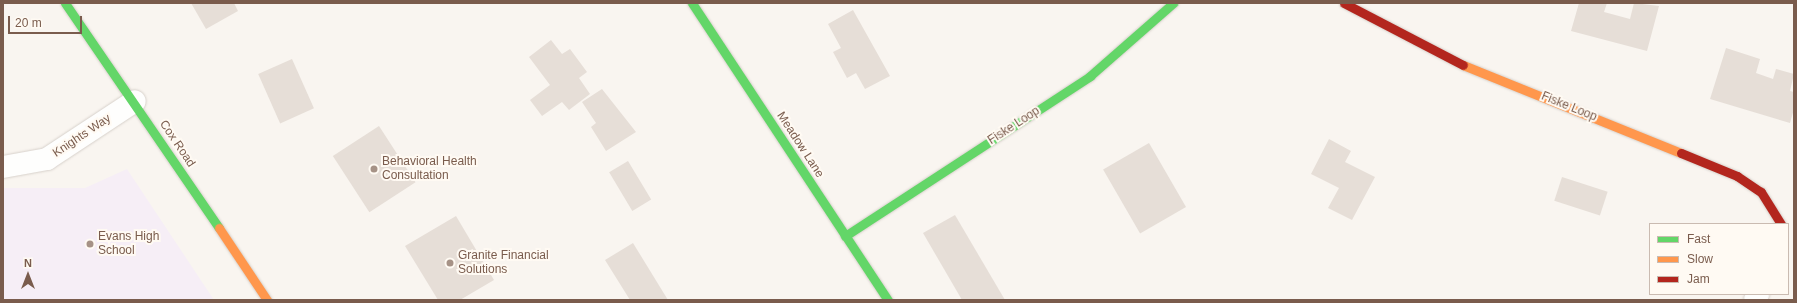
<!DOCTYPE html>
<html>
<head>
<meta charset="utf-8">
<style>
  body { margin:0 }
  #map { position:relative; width:1797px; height:303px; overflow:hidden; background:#f9f5f0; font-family:Helvetica,sans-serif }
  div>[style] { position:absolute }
  .education>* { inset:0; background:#f6eef6 }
  .building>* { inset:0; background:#e6ded7; transform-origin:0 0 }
  .roads { filter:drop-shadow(0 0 1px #d7d1cb) drop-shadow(0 0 1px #d7d1cb) }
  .street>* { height:22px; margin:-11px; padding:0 11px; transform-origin:11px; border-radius:11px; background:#fefefd }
  .fast>* { height:9px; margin:-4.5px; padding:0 4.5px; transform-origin:4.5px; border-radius:4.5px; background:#63d668 }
  .slow>* { height:9px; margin:-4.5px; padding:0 4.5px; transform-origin:4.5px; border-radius:4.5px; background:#ff974d }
  .jam>* { height:9px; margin:-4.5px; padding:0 4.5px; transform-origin:4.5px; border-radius:4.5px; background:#b3261e }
  .dots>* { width:11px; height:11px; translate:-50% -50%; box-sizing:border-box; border:2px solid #fffaf3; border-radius:50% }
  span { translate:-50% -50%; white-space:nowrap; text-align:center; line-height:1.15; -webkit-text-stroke:4px #fffaf3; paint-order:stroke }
  .street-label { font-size:12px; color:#7a5c4d }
  .poi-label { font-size:12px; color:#7a5c4d }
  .left { translate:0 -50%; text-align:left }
  .frame { position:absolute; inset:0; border:4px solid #7a5c4d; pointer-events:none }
  .legend { position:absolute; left:1649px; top:223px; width:140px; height:72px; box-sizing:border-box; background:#fffaf3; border:1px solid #cabbb1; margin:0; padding:5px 7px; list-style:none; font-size:12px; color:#7a5c4d }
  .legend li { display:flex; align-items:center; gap:8px; height:20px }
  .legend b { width:20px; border:1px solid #cabbb1 }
  .north { position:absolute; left:8px; top:255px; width:40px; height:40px; -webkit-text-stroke:3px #fffaf3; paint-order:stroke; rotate:0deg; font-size:11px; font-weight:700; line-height:16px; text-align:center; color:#7a5c4d }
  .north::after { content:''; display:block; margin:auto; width:14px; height:18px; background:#7a5c4d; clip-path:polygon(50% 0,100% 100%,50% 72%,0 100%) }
  .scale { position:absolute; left:8px; top:16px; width:74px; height:18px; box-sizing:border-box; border:2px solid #7a5c4d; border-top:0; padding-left:5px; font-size:12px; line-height:14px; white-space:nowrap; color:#7a5c4d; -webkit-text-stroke:3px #fffaf3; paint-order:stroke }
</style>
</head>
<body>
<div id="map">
  <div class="education">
    <div style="clip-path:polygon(127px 169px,214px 300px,3px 300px,3px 188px,85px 188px)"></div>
  </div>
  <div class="building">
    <div style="clip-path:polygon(191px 3px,234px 3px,238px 11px,206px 29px)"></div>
    <div style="clip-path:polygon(1579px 3px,1607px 3px,1604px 12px,1630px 19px,1634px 3px,1659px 6px,1647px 51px,1571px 31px)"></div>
    <div style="clip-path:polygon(853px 10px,890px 76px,865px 89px,856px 73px,847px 78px,833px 52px,841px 48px,828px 24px)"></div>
    <div style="clip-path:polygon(551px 40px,562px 54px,570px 49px,587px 72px,579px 78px,590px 94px,569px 110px,562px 102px,542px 116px,530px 100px,550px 85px,529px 57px)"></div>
    <div style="clip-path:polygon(1726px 48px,1760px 59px,1756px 73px,1773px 79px,1776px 69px,1794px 74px,1790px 91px,1794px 92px,1794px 109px,1790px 123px,1710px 99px)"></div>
    <div style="left:292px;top:59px;width:54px;height:37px;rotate:66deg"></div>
    <div style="clip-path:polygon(602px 89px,636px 132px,606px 151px,591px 127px,596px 123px,582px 102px)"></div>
    <div style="left:379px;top:126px;width:67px;height:55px;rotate:57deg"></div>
    <div style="clip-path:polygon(1329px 139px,1351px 151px,1345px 162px,1375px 177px,1352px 220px,1328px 208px,1339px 188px,1311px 174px)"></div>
    <div style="left:1149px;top:143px;width:74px;height:53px;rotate:60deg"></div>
    <div style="left:628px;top:161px;width:45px;height:22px;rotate:59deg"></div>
    <div style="left:1562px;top:177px;width:48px;height:25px;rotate:18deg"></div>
    <div style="clip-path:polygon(955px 215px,1005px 300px,962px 300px,923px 233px)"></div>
    <div style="clip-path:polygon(456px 216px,494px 280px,460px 300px,438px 300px,405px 246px)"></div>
    <div style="clip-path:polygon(633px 243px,668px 300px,630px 300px,605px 260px)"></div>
  </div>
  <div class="roads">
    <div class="street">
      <div style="left:3px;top:167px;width:45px;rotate:-10.3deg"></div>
      <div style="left:47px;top:159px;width:105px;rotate:-33.4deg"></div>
      <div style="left:1755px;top:300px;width:7px;rotate:-63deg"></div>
    </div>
    <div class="fast">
      <div style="left:65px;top:3px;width:273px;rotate:55.6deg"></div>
      <div style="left:692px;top:3px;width:356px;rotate:56.6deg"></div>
      <div style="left:845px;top:236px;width:293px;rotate:-33.1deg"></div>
      <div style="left:1090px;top:76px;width:111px;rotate:-41.3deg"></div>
    </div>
    <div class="slow">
      <div style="left:1463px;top:65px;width:235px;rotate:22deg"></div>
      <div style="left:219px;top:228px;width:87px;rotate:56.3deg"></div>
    </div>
    <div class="jam">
      <div style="left:1344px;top:3px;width:134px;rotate:27.5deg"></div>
      <div style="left:1681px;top:153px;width:61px;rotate:22.3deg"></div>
      <div style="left:1737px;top:176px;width:29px;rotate:34deg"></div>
      <div style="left:1761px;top:192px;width:38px;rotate:58deg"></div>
    </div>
  </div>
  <div class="dots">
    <div style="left:374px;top:169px;background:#a69286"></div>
    <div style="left:90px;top:244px;background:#a69286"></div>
    <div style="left:450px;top:263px;background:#a69286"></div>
  </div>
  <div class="street-label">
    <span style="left:1569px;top:107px;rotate:22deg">Fiske Loop</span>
    <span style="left:1014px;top:126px;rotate:-33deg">Fiske Loop</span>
    <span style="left:82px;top:136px;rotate:-34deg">Knights Way</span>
    <span style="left:177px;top:144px;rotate:56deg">Cox Road</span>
    <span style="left:800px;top:145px;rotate:57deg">Meadow Lane</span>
  </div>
  <div class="poi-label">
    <span class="left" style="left:382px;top:169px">Behavioral Health<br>Consultation</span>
    <span class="left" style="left:98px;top:244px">Evans High<br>School</span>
    <span class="left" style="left:458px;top:263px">Granite Financial<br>Solutions</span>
  </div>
  <div class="frame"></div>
  <ul class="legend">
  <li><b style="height:5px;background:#63d668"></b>Fast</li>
  <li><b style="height:5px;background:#ff974d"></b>Slow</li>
  <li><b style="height:5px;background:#b3261e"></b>Jam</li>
  </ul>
  <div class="north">N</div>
  <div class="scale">20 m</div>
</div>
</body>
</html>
